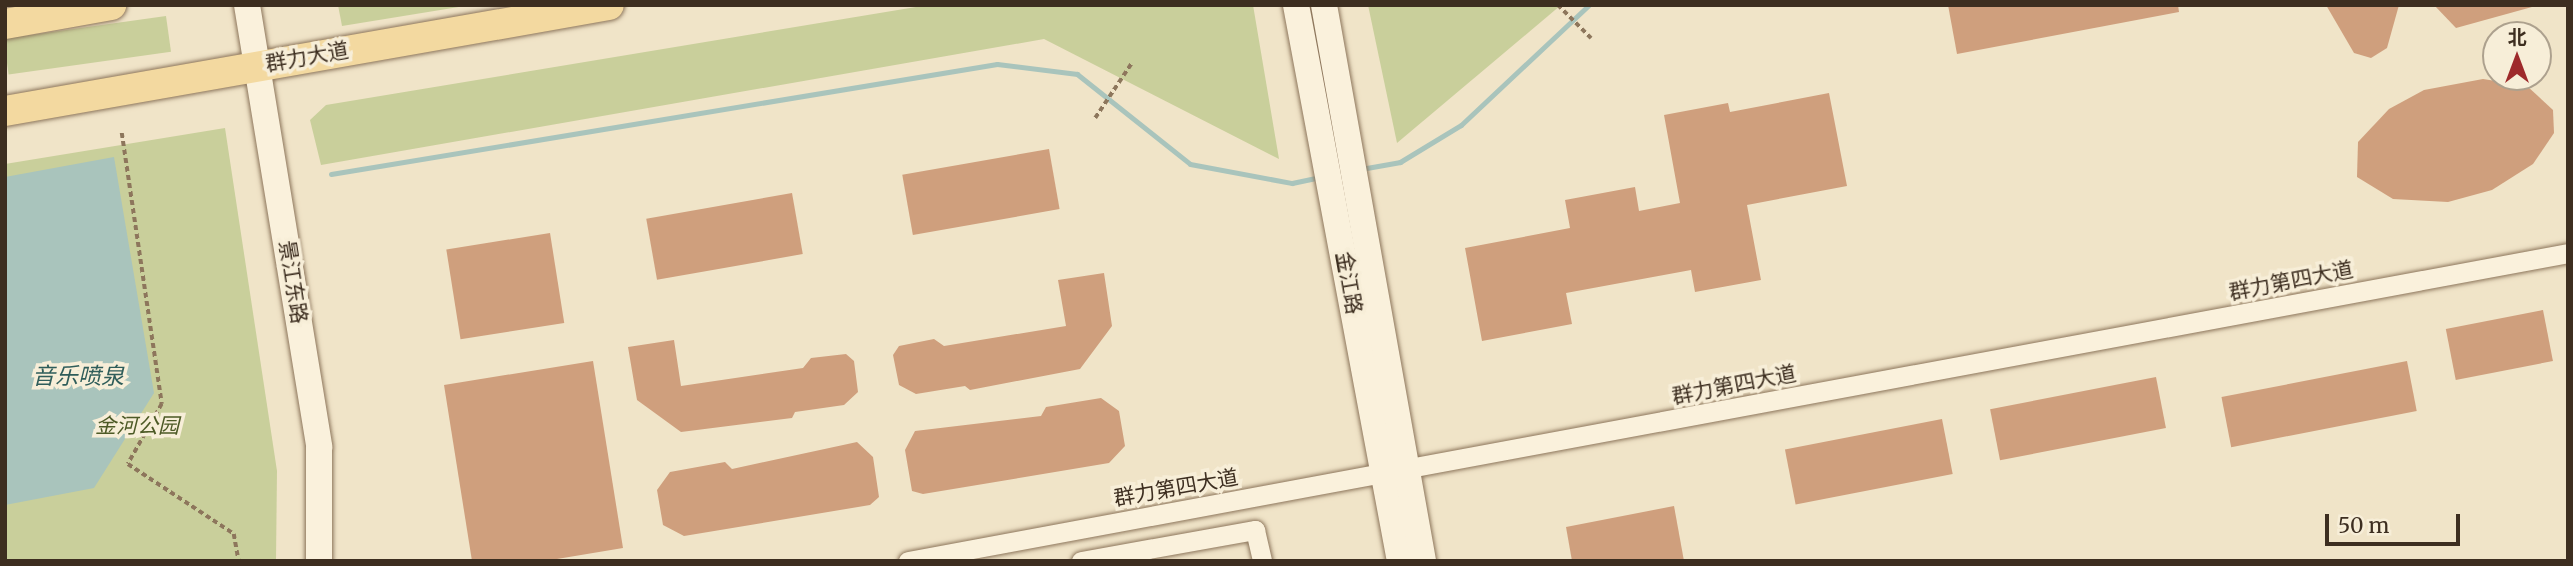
<!DOCTYPE html>
<html>
<head>
<meta charset="utf-8">
<style>
  body { margin:0 }
  #map { position:relative; width:2573px; height:566px; overflow:hidden; background:#f0e4c8; font-family:Merriweather,"Noto Sans SC",serif }
  div>[style] { position:absolute }
  .green>* { inset:0; background:#c9cf9b; transform-origin:0 0 }
  .water>* { inset:0; background:#a9c4bc }
  .stream>* { height:5px; margin:-2.5px; padding:0 2.5px; transform-origin:2.5px; border-radius:2.5px; background:#a9c4bc }
  .building>* { inset:0; background:#cf9f7d; transform-origin:0 0 }
  .path>* { height:3.5px; margin-top:-1.75px; transform-origin:0; background:repeating-linear-gradient(90deg,#8d765c 0 5px,transparent 0 8.5px) }
  .roads { filter:drop-shadow(0 0 2px #8d765c) drop-shadow(0 0 2px #8d765c) }
  .street>* { height:19px; margin:-9.5px; padding:0 9.5px; transform-origin:9.5px; border-radius:9.5px; background:#faf1dc }
  .secondary>* { height:26px; margin:-13px; padding:0 13px; transform-origin:13px; border-radius:13px; background:#faf1dc }
  .primary>* { height:30px; margin:-15px; padding:0 15px; transform-origin:15px; border-radius:15px; background:#f3d9a0 }
  span { translate:-50% -50%; white-space:nowrap; text-align:center; line-height:1.15; -webkit-text-stroke:7px #f7eed8; paint-order:stroke }
  .street-label { font-size:21px; color:#3d2e20 }
  .park-label { font-size:21px; color:#4d5a26; font-style:italic }
  .water-label { font-size:23px; color:#2f5d5a; font-style:italic }
  .frame { position:absolute; inset:0; border:7px solid #3d2e20; pointer-events:none }
  .north { position:absolute; left:2482px; top:21px; width:70px; height:70px; box-sizing:border-box; background:#f7eed8; border:2px solid #ada18e; border-radius:50%; rotate:0deg; font-size:19px; font-weight:700; line-height:28px; text-align:center; color:#3d2e20 }
  .north::after { content:''; display:block; margin:auto; width:24px; height:32px; background:#9e2a2b; clip-path:polygon(50% 0,100% 100%,50% 72%,0 100%) }
  .scale { position:absolute; left:2325px; top:514px; width:135px; height:32px; box-sizing:border-box; border:4px solid #3d2e20; border-top:0; padding-left:9px; font-size:21px; line-height:24px; white-space:nowrap; color:#3d2e20; -webkit-text-stroke:5px #f7eed8; paint-order:stroke }
</style>
</head>
<body>
<div id="map">
  <div class="green">
    <div style="clip-path:polygon(338px 5px,471px 5px,342px 26px)"></div>
    <div style="clip-path:polygon(928px 5px,1253px 5px,1279px 159px,1044px 39px,321px 165px,310px 120px,326px 105px)"></div>
    <div style="clip-path:polygon(1368px 5px,1561px 5px,1397px 143px)"></div>
    <div style="left:166px;top:16px;width:36px;height:164px;rotate:82deg"></div>
    <div style="clip-path:polygon(225px 128px,277px 471px,276px 561px,5px 561px,5px 164px)"></div>
  </div>
  <div class="water">
    <div style="clip-path:polygon(114px 157px,154px 393px,94px 488px,5px 505px,5px 177px)"></div>
  </div>
  <div class="stream">
    <div style="left:1361px;top:169px;width:40px;rotate:-10deg"></div>
    <div style="left:1400px;top:162px;width:71px;rotate:-31.2deg"></div>
    <div style="left:1461px;top:125px;width:175px;rotate:-43.2deg"></div>
    <div style="left:331px;top:174px;width:675px;rotate:-9.38deg"></div>
    <div style="left:997px;top:64px;width:81px;rotate:7.1deg"></div>
    <div style="left:1077px;top:74px;width:144px;rotate:38.5deg"></div>
    <div style="left:1190px;top:164px;width:104px;rotate:10.6deg"></div>
    <div style="left:1292px;top:183px;width:29px;rotate:-12deg"></div>
  </div>
  <div class="building">
    <div style="clip-path:polygon(1948px 5px,2178px 5px,2179px 12px,1957px 54px)"></div>
    <div style="clip-path:polygon(2326px 5px,2399px 5px,2387px 48px,2371px 58px,2354px 53px)"></div>
    <div style="clip-path:polygon(2434px 5px,2532px 5px,2532px 7px,2456px 28px)"></div>
    <div style="clip-path:polygon(2483px 79px,2527px 86px,2553px 110px,2554px 133px,2533px 164px,2492px 190px,2448px 202px,2393px 199px,2357px 177px,2358px 142px,2389px 109px,2424px 90px)"></div>
    <div style="clip-path:polygon(1829px 93px,1847px 186px,1747px 205px,1761px 280px,1695px 292px,1691px 270px,1566px 293px,1572px 324px,1482px 341px,1465px 248px,1570px 228px,1565px 200px,1635px 187px,1639px 211px,1680px 203px,1664px 115px,1728px 103px,1730px 112px)"></div>
    <div style="left:1049px;top:149px;width:61px;height:149px;rotate:80deg"></div>
    <div style="left:792px;top:193px;width:62px;height:148px;rotate:80deg"></div>
    <div style="left:550px;top:233px;width:91px;height:105px;rotate:81deg"></div>
    <div style="clip-path:polygon(1104px 273px,1112px 326px,1080px 369px,970px 390px,965px 386px,916px 394px,899px 385px,893px 355px,899px 346px,934px 339px,944px 346px,1066px 326px,1058px 280px)"></div>
    <div style="left:2543px;top:310px;width:52px;height:99px;rotate:79deg"></div>
    <div style="clip-path:polygon(674px 340px,681px 386px,803px 368px,811px 358px,846px 354px,854px 361px,858px 392px,844px 405px,795px 412px,792px 418px,681px 432px,637px 400px,628px 347px)"></div>
    <div style="clip-path:polygon(593px 361px,623px 548px,545px 561px,472px 561px,444px 385px)"></div>
    <div style="left:2407px;top:361px;width:51px;height:189px;rotate:79deg"></div>
    <div style="left:2156px;top:377px;width:52px;height:169px;rotate:79deg"></div>
    <div style="clip-path:polygon(1101px 398px,1119px 411px,1125px 446px,1109px 463px,923px 494px,912px 491px,905px 450px,915px 431px,1041px 416px,1046px 407px)"></div>
    <div style="left:1942px;top:419px;width:56px;height:160px;rotate:79deg"></div>
    <div style="clip-path:polygon(857px 442px,873px 457px,879px 497px,870px 505px,684px 536px,663px 525px,657px 490px,670px 472px,725px 462px,732px 469px)"></div>
    <div style="clip-path:polygon(1674px 506px,1684px 561px,1572px 561px,1566px 527px)"></div>
  </div>
  <div class="path">
    <div style="left:1558px;top:5px;width:47px;rotate:45deg"></div>
    <div style="left:1095px;top:118px;width:65px;rotate:-56.3deg"></div>
    <div style="left:122px;top:133px;width:274px;rotate:81.6deg"></div>
    <div style="left:162px;top:404px;width:69px;rotate:119.5deg"></div>
    <div style="left:128px;top:464px;width:127px;rotate:33.4deg"></div>
    <div style="left:234px;top:534px;width:27px;rotate:80deg"></div>
  </div>
  <div class="roads">
    <div class="street">
      <div style="left:908px;top:561px;width:1688px;rotate:-10.51deg"></div>
      <div style="left:1081px;top:561px;width:177px;rotate:-10.1deg"></div>
      <div style="left:1255px;top:530px;width:32px;rotate:77deg"></div>
    </div>
    <div class="secondary">
      <div style="left:247px;top:5px;width:448px;rotate:80.7deg"></div>
      <div style="left:319px;top:447px;width:114px;rotate:90deg"></div>
      <div style="left:1296px;top:5px;width:566px;rotate:79.41deg"></div>
      <div style="left:1324px;top:5px;width:565px;rotate:79.9deg"></div>
    </div>
    <div class="primary">
      <div style="left:5px;top:24px;width:108px;rotate:-10.2deg"></div>
      <div style="left:5px;top:111px;width:613px;rotate:-9.95deg"></div>
    </div>
  </div>
  <div class="street-label">
    <span style="left:307px;top:57px;rotate:-10deg">群力大道</span>
    <span style="left:2291px;top:281px;rotate:-11deg">群力第四大道</span>
    <span style="left:293px;top:282px;rotate:81deg">景江东路</span>
    <span style="left:1349px;top:283px;rotate:80deg">金江路</span>
    <span style="left:1734px;top:385px;rotate:-11deg">群力第四大道</span>
    <span style="left:1176px;top:488px;rotate:-10deg">群力第四大道</span>
  </div>
  <div class="park-label">
    <span style="left:137px;top:426px">金河公园</span>
  </div>
  <div class="water-label">
    <span style="left:78px;top:376px">音乐喷泉</span>
  </div>
  <div class="frame"></div>
  <div class="north">北</div>
  <div class="scale">50 m</div>
</div>
</body>
</html>
